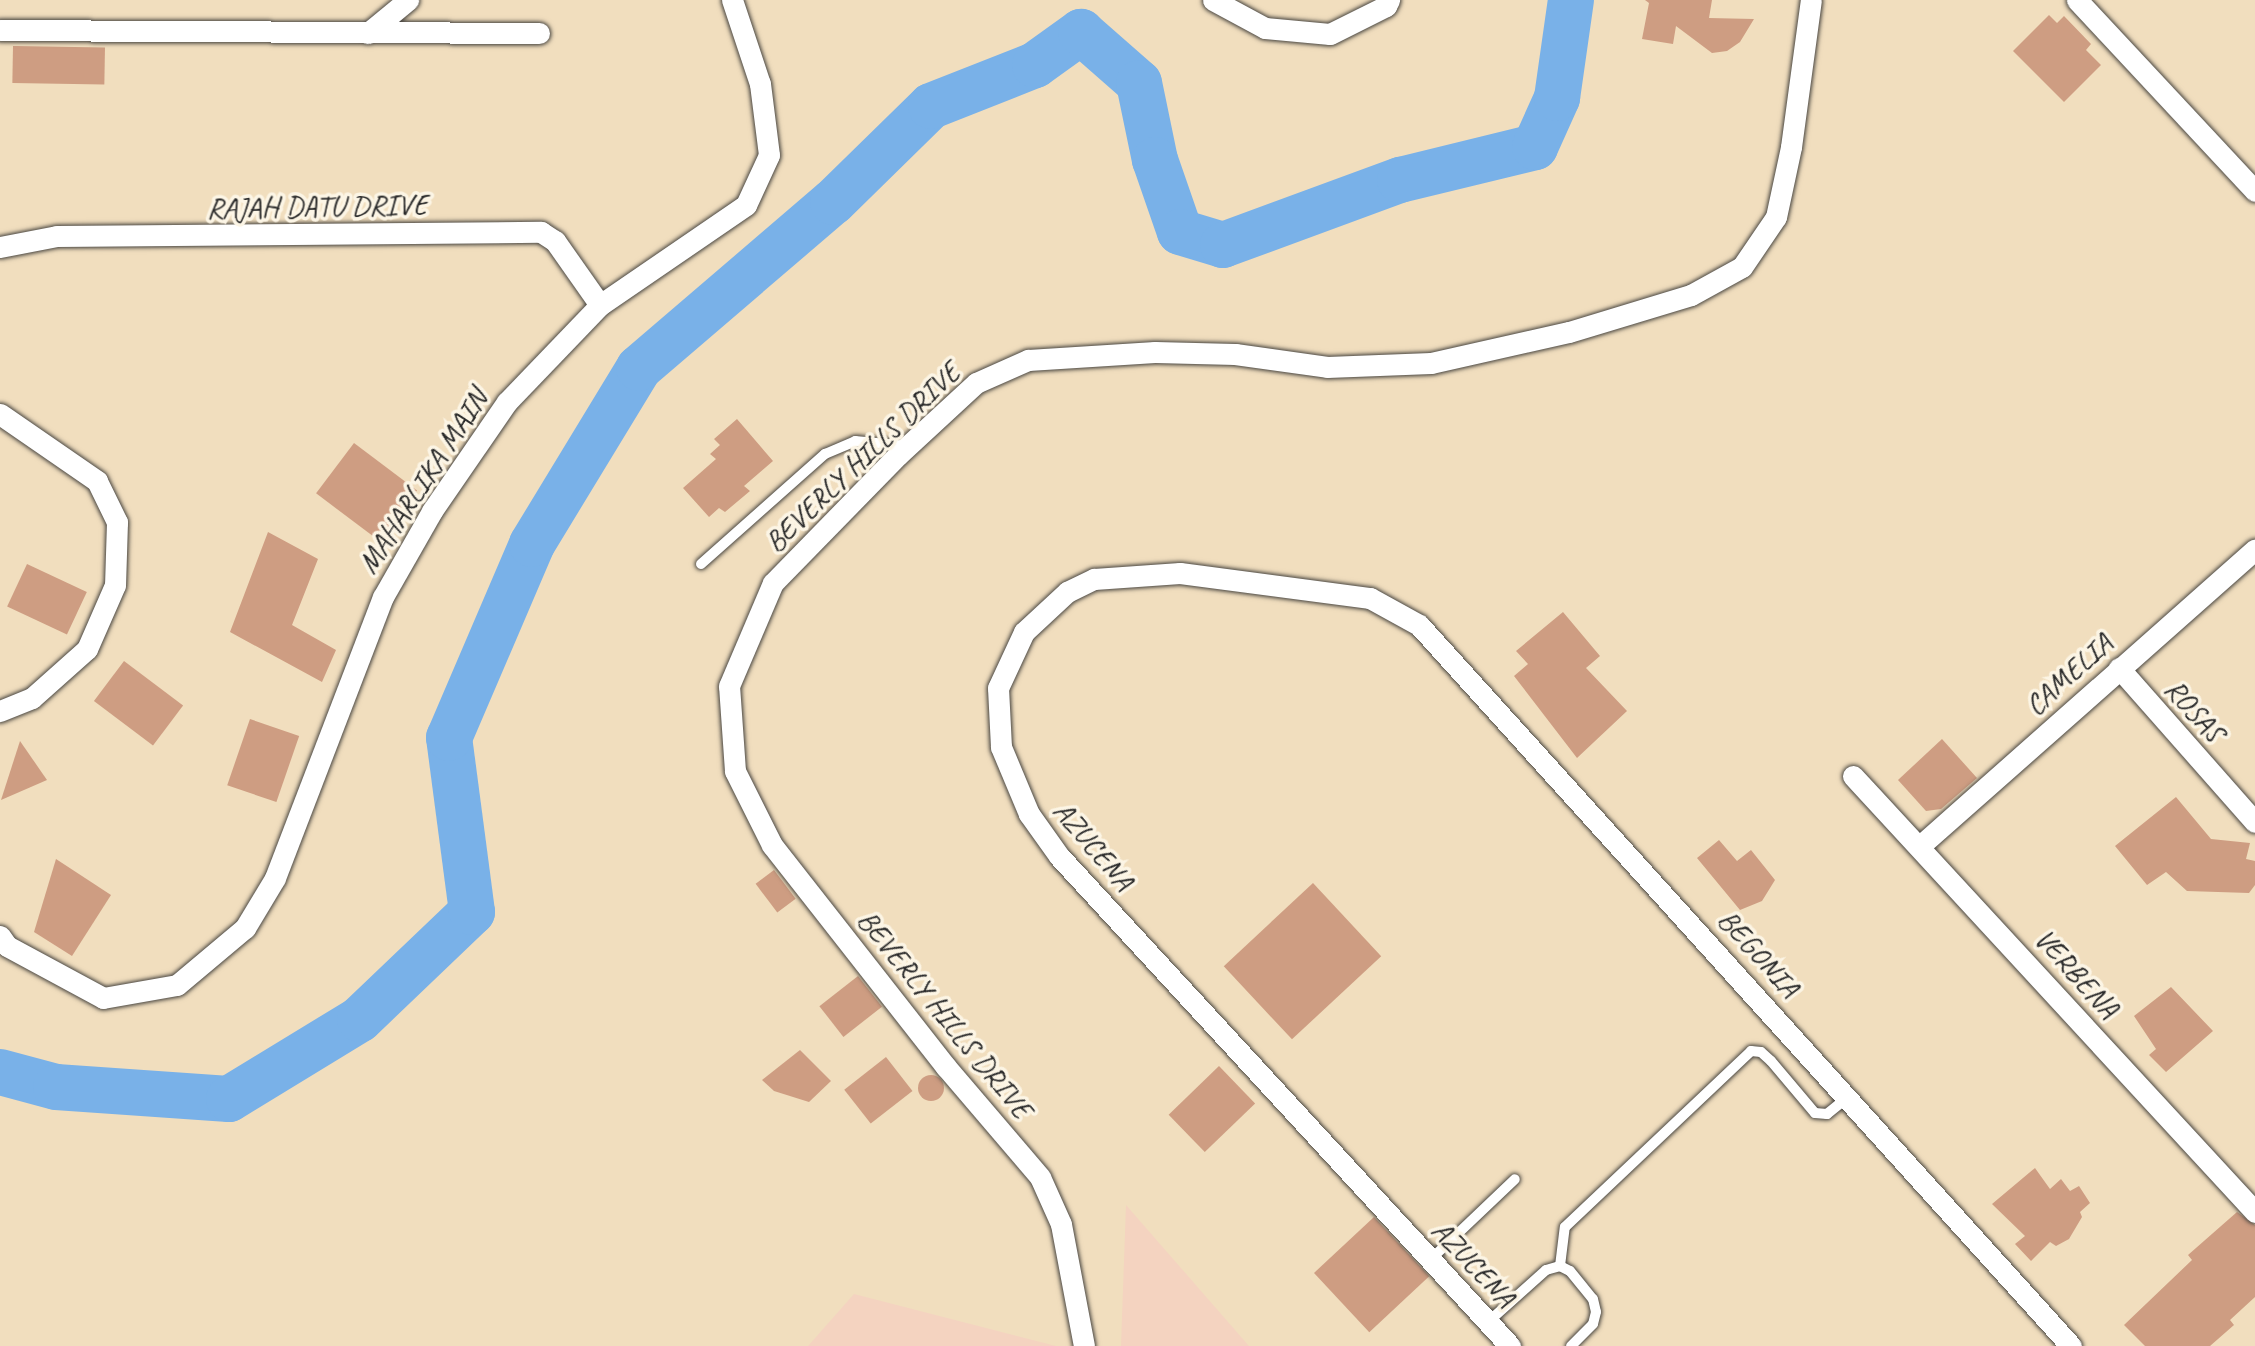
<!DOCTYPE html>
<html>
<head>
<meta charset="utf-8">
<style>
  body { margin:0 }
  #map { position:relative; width:2255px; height:1346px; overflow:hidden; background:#f1debe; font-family:Caveat,sans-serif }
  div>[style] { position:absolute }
  .built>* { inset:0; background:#f4d3c0 }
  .river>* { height:46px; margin:-23px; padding:0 23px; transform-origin:23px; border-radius:23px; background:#79b1e8 }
  .building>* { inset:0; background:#ce9d82; transform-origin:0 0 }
  .round { border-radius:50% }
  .roads { filter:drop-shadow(0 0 2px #494641) drop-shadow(0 0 2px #494641) }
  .service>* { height:10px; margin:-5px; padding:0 5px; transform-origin:5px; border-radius:5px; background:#fff }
  .minor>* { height:21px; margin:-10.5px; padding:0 10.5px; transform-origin:10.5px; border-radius:10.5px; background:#fff }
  span { translate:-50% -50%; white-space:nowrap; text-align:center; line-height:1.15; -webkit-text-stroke:7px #fcf5e5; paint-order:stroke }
  .street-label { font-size:30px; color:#2b2b2b }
</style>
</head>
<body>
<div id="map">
  <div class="built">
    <div style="clip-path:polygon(1126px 1205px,1249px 1346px,1121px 1346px)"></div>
    <div style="clip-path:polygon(854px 1294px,1056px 1346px,808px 1346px)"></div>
  </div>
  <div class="river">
    <div style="left:0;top:1072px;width:58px;rotate:15deg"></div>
    <div style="left:56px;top:1087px;width:173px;rotate:4deg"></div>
    <div style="left:229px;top:1099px;width:153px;rotate:-31.4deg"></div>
    <div style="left:360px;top:1019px;width:155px;rotate:-43.7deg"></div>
    <div style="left:472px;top:912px;width:176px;rotate:-97.5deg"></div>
    <div style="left:449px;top:738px;width:211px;rotate:-66.8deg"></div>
    <div style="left:532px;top:544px;width:206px;rotate:-58.7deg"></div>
    <div style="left:639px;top:368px;width:255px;rotate:-40.6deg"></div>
    <div style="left:833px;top:202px;width:137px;rotate:-44.4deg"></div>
    <div style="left:931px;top:106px;width:112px;rotate:-21.5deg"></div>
    <div style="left:1035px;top:65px;width:57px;rotate:-35.7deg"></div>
    <div style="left:1081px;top:32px;width:77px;rotate:41.3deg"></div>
    <div style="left:1139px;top:83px;width:79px;rotate:78.3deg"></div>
    <div style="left:1155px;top:160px;width:76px;rotate:70.9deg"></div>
    <div style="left:1180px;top:232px;width:45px;rotate:16.8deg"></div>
    <div style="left:1223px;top:245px;width:189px;rotate:-20.2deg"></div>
    <div style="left:1400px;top:180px;width:139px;rotate:-13.7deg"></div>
    <div style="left:1535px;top:147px;width:54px;rotate:-65.8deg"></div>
    <div style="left:1557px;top:98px;width:99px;rotate:-81.9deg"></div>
  </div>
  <div class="building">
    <div style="clip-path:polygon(1645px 0,1712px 0,1709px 18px,1754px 19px,1740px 42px,1727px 51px,1712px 53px,1676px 26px,1673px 44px,1642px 39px,1649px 3px)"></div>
    <div style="clip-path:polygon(2049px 15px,2057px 23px,2064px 16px,2091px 44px,2086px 50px,2101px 65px,2064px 102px,2013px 51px)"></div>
    <div style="left:13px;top:46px;width:92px;height:37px;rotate:1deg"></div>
    <div style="clip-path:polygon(737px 419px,773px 461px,744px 486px,750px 491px,725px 512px,719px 508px,709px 517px,683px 488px,716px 459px,710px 454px,720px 445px,714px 439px)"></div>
    <div style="left:354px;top:443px;width:79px;height:63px;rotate:37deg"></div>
    <div style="clip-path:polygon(268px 532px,318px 559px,292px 625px,336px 650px,322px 682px,230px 632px)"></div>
    <div style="left:27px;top:564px;width:66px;height:47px;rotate:25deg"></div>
    <div style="clip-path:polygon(1563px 612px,1600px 656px,1586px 668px,1627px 711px,1577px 758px,1514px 676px,1528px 664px,1516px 651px)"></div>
    <div style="left:124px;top:661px;width:74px;height:50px;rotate:37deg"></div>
    <div style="left:250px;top:719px;width:52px;height:70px;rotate:19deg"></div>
    <div style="clip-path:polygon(1942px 739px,1977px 778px,1941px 809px,1926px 811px,1898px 780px)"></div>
    <div style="clip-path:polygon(20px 741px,47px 780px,1px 800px)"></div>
    <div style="clip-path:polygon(2176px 797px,2211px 839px,2250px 843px,2246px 859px,2255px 861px,2255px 885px,2249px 893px,2187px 891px,2166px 872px,2147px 885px,2115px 846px)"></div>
    <div style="clip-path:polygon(1719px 840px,1737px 861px,1751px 850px,1775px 880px,1762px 901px,1740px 910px,1697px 858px)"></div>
    <div style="clip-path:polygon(56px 859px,111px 895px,72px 956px,34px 932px)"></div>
    <div style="left:774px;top:870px;width:36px;height:23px;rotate:53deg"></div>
    <div style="left:1313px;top:883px;width:100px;height:122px;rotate:47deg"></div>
    <div style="left:858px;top:976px;width:39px;height:49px;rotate:52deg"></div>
    <div style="clip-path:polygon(2171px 987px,2213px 1031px,2166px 1072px,2149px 1055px,2156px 1049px,2134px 1016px)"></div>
    <div style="clip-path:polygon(800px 1050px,831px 1081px,809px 1102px,774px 1091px,762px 1080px)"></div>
    <div style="left:886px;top:1057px;width:43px;height:53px;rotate:52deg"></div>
    <div style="left:1219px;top:1066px;width:52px;height:70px;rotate:46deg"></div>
    <div class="round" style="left:918px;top:1075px;width:26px;height:26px"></div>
    <div style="clip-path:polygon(2035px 1168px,2050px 1189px,2061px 1179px,2070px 1191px,2079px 1186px,2090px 1203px,2080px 1212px,2082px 1217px,2069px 1239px,2056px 1246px,2050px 1242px,2031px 1261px,2015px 1244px,2025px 1236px,1992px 1204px)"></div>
    <div style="clip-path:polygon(2237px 1212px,2255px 1225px,2255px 1297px,2230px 1320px,2234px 1325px,2210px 1346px,2145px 1346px,2124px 1325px,2192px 1260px,2188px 1255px)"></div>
    <div style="left:1374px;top:1217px;width:81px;height:82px;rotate:47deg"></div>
  </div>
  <div class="roads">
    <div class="service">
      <div style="left:701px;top:564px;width:166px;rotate:-41.6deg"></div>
      <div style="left:825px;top:454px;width:33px;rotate:-23deg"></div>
      <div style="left:855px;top:441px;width:52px;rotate:5.5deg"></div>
      <div style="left:1430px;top:1260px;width:117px;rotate:-43.6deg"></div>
      <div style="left:1560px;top:1266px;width:39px;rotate:-83deg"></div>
      <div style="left:1565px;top:1227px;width:256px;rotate:-43.4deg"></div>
      <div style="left:1751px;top:1051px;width:10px;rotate:6deg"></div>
      <div style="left:1761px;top:1052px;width:13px;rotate:42deg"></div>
      <div style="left:1771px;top:1061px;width:68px;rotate:49.8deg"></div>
      <div style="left:1815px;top:1113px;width:12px;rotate:5deg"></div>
      <div style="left:1827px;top:1114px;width:27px;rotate:-39deg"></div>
      <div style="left:1488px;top:1322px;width:78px;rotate:-41.9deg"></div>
      <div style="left:1546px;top:1270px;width:15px;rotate:-16deg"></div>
      <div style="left:1560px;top:1266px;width:11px;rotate:27deg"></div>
      <div style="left:1570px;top:1271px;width:36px;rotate:51deg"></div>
      <div style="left:1593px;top:1299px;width:13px;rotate:77deg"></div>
      <div style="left:1596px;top:1312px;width:12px;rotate:104deg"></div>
      <div style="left:1593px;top:1324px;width:31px;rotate:135deg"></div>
    </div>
    <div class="minor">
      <div style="left:1213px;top:0;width:59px;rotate:28.3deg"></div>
      <div style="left:1265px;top:28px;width:65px;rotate:5.3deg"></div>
      <div style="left:1330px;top:34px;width:63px;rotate:-26.6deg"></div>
      <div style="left:1386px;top:6px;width:7px;rotate:-63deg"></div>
      <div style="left:2077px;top:0;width:261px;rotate:47deg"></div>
      <div style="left:0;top:30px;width:539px;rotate:0.32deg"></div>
      <div style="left:368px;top:33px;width:52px;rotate:-39.5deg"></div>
      <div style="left:0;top:247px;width:58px;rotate:-10.9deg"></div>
      <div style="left:57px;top:236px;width:484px;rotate:-0.5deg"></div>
      <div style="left:541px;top:232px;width:17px;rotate:33deg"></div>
      <div style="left:555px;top:241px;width:78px;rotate:54.9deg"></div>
      <div style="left:0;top:414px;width:118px;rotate:34.6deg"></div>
      <div style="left:97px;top:481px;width:46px;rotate:64deg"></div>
      <div style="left:117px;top:522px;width:63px;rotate:91.8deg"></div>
      <div style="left:115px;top:585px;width:70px;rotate:113.6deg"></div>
      <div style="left:87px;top:649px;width:74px;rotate:138.3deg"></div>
      <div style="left:32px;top:698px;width:35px;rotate:158deg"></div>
      <div style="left:2119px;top:668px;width:205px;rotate:48.6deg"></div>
      <div style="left:1853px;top:776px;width:593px;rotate:47.32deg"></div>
      <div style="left:1921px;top:845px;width:446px;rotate:-41.5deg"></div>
      <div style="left:0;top:936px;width:12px;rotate:55deg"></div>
      <div style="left:7px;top:946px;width:109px;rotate:28.4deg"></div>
      <div style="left:103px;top:998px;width:75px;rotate:-10deg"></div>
      <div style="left:177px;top:985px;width:89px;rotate:-40deg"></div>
      <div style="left:245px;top:928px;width:58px;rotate:-59deg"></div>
      <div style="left:275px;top:878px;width:301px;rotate:-69deg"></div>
      <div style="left:383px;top:597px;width:99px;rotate:-60.3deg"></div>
      <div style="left:432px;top:511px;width:132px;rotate:-55.5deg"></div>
      <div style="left:507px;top:402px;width:134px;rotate:-46.2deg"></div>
      <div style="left:600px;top:305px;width:177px;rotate:-34.4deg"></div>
      <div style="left:746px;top:205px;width:55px;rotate:-65.3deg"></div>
      <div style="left:769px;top:155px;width:72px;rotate:-97.2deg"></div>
      <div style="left:760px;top:84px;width:89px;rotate:-108.4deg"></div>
      <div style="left:1084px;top:1346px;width:124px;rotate:-100.7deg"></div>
      <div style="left:1061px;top:1224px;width:51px;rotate:-114.1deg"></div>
      <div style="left:1040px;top:1177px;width:145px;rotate:-130.5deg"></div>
      <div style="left:946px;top:1067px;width:282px;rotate:-128.1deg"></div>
      <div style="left:772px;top:845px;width:83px;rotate:-116.6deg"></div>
      <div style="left:735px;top:771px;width:85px;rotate:-94deg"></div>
      <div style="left:729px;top:686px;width:112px;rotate:-66.9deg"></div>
      <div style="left:773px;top:583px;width:179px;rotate:-45.7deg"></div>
      <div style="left:898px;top:455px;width:106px;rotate:-42.7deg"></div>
      <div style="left:976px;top:383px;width:57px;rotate:-23.9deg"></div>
      <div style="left:1028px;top:360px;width:127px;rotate:-3.6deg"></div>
      <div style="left:1155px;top:352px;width:80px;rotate:1.4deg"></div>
      <div style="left:1235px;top:354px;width:93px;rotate:8deg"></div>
      <div style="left:1327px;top:367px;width:104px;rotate:-2.2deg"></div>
      <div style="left:1431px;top:363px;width:141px;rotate:-12.7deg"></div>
      <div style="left:1569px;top:332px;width:127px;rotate:-16.9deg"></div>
      <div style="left:1691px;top:295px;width:58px;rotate:-28.8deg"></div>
      <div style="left:1742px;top:267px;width:60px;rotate:-55.8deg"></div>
      <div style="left:1776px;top:217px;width:72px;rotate:-77.9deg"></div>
      <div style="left:1791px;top:147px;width:148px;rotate:-82.3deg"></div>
      <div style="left:1510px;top:1346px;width:666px;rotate:-132.63deg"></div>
      <div style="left:1059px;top:856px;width:52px;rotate:-125.5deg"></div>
      <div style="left:1029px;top:814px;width:73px;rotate:-112.7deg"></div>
      <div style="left:1001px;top:747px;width:59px;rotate:-92.9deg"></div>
      <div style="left:998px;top:688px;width:62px;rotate:-65.1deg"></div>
      <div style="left:1024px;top:632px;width:59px;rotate:-42.9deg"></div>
      <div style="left:1067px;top:592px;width:30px;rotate:-26deg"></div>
      <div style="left:1094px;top:579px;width:86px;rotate:-4deg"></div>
      <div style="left:1180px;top:573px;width:192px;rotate:7.5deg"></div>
      <div style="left:1370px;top:598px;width:56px;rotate:28.9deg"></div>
      <div style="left:1419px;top:625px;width:972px;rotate:47.88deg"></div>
    </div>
  </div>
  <div class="street-label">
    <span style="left:317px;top:206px;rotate:-1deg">RAJAH DATU DRIVE</span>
    <span style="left:862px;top:457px;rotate:-44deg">BEVERLY HILLS DRIVE</span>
    <span style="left:422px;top:481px;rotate:-57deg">MAHARLIKA MAIN</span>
    <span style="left:2068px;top:674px;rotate:-42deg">CAMELIA</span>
    <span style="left:2195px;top:710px;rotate:48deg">ROSAS</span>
    <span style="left:1094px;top:845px;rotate:50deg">AZUCENA</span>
    <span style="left:1759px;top:953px;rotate:48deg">BEGONIA</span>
    <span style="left:2077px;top:973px;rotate:48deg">VERBENA</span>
    <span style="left:945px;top:1014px;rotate:51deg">BEVERLY HILLS DRIVE</span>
    <span style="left:1474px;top:1263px;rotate:47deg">AZUCENA</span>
  </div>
</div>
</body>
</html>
